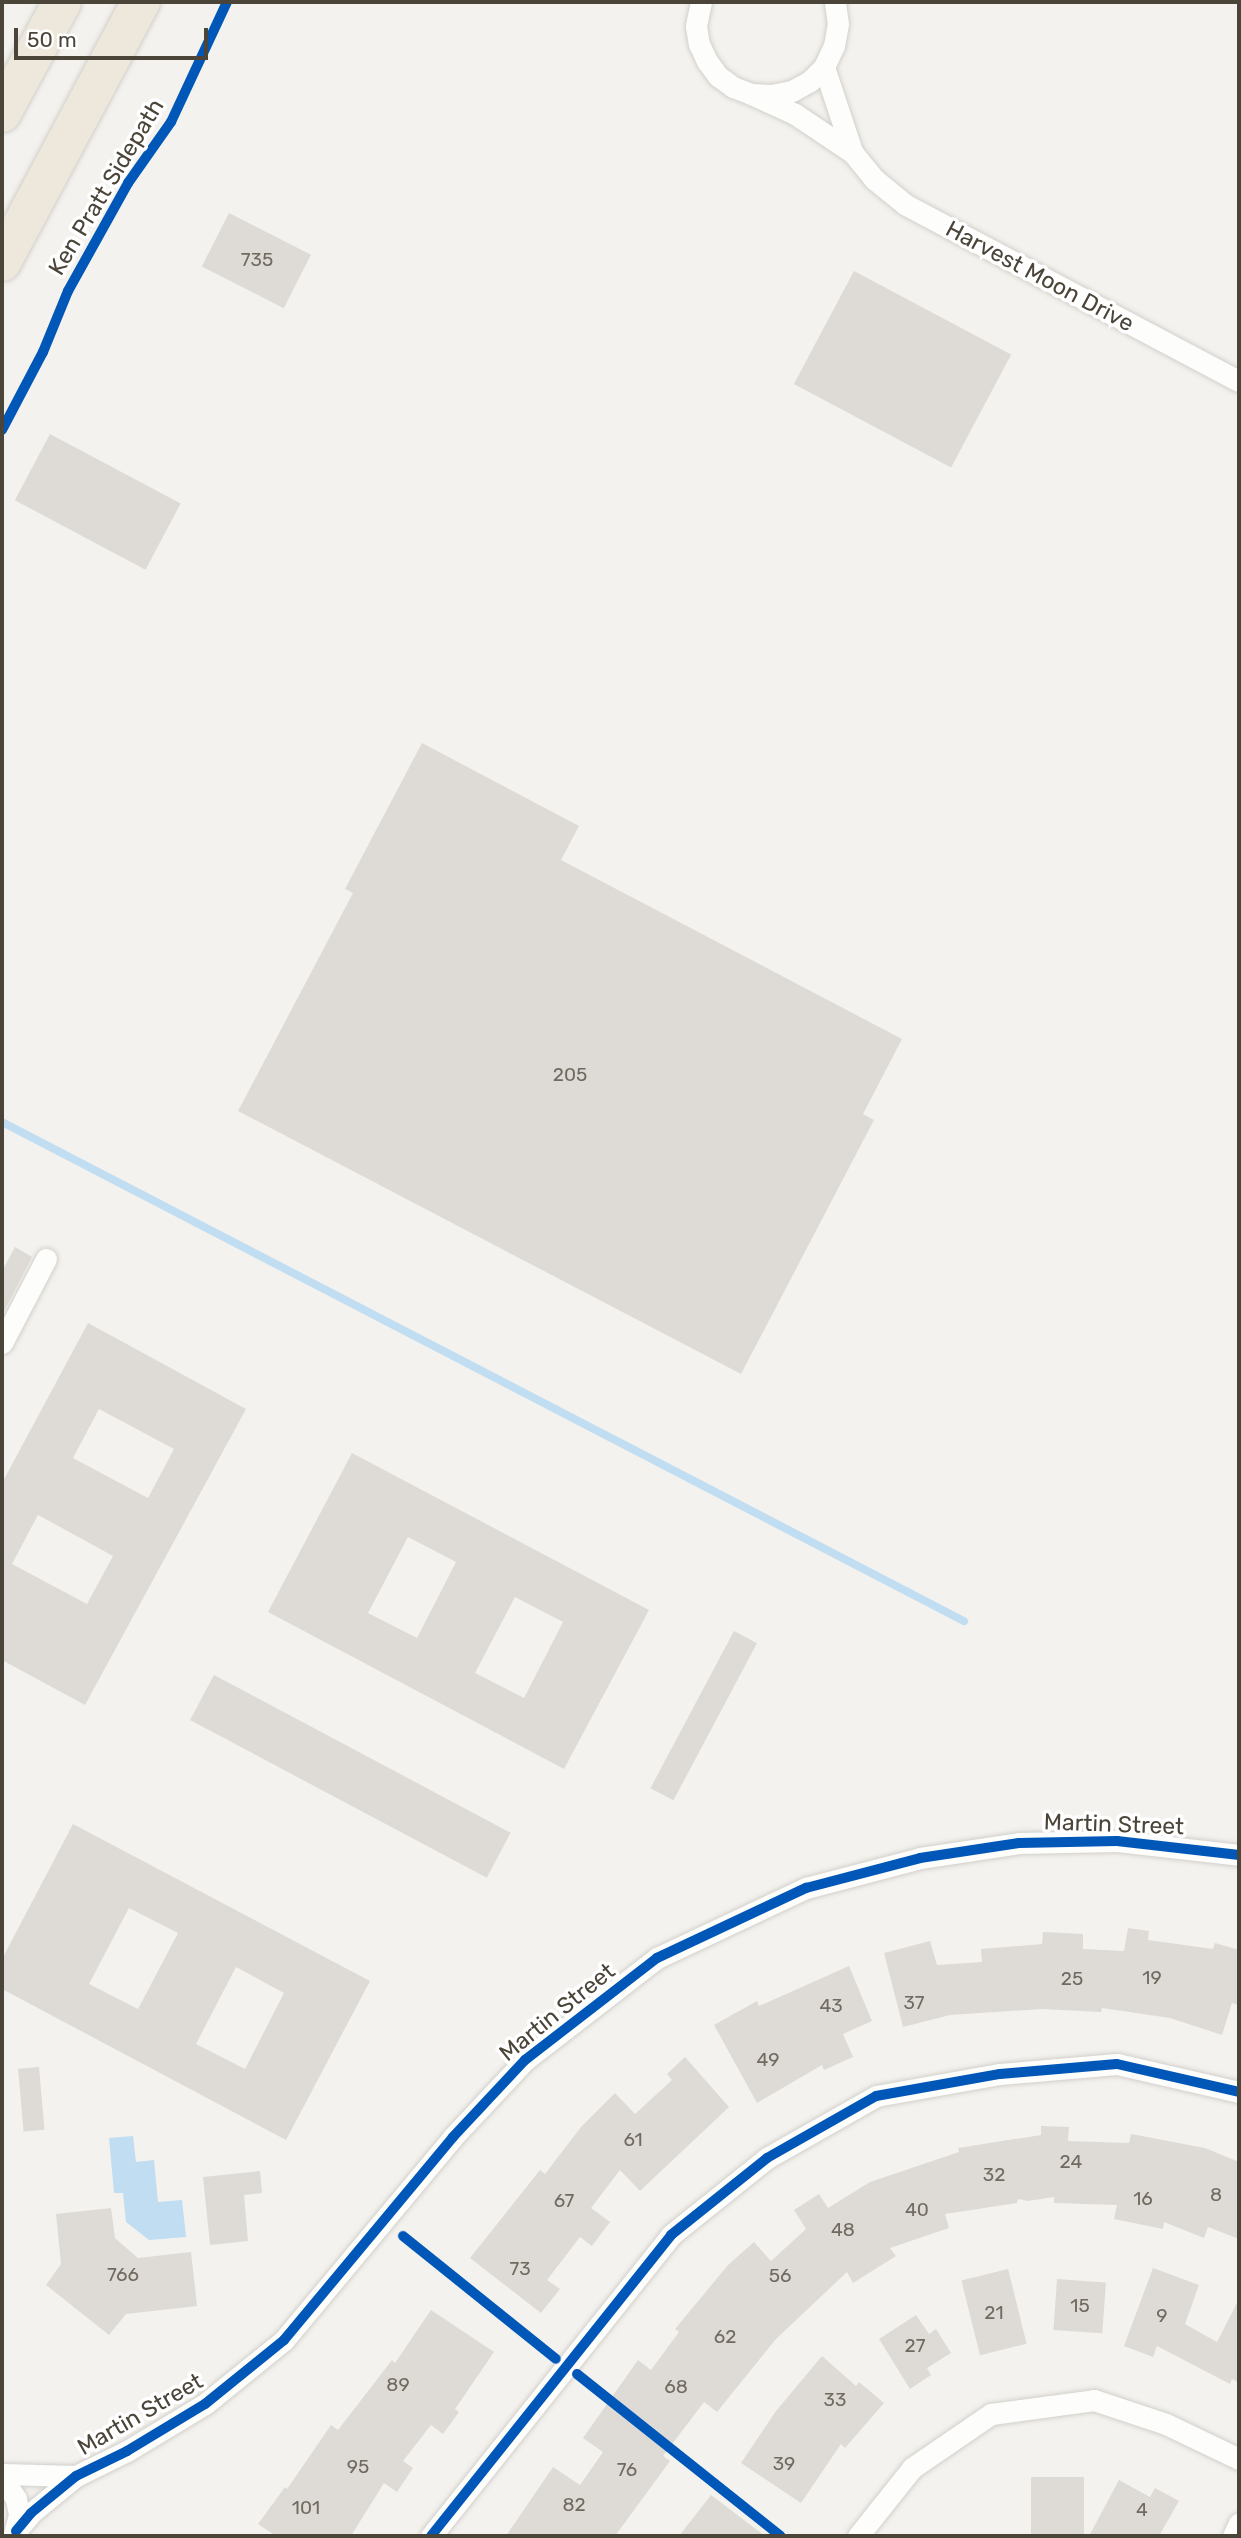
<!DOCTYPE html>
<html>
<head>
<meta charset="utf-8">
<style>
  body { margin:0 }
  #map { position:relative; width:1241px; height:2538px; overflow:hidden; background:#f4f2ee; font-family:Rubik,sans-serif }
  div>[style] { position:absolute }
  .water>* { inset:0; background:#c0ddf1 }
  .stream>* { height:8px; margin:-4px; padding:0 4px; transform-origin:4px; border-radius:4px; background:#c0ddf1 }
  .building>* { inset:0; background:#dedbd6; transform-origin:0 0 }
  .roads { filter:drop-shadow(0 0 2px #d2d0cb) drop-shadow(0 0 2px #d2d0cb) }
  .street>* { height:21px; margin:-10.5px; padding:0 10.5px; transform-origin:10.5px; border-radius:10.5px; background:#fdfdfc }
  .highway>* { height:38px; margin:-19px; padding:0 19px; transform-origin:19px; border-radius:19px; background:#ede8db }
  .cycleway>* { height:10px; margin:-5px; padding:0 5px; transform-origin:5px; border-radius:5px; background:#0057b8 }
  span { translate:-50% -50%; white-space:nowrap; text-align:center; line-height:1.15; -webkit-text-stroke:7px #fff; paint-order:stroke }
  .number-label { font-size:19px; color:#706a61 }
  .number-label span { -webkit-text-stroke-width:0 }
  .street-label { font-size:23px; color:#4b4439 }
  .frame { position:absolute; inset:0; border:4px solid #4b4439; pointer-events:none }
  .scale { position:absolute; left:14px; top:28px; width:194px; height:32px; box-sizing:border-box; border:4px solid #4b4439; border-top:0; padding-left:9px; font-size:21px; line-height:24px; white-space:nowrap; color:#4b4439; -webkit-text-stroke:5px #fff; paint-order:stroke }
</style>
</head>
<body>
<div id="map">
  <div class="water">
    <div style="clip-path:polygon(133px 2136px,136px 2162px,154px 2160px,158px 2202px,182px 2200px,186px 2237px,149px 2240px,126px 2222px,123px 2193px,114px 2193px,109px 2138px)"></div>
  </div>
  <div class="stream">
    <div style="left:2px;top:1122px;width:1084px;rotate:27.42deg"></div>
  </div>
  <div class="building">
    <div style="left:229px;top:213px;width:92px;height:60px;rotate:27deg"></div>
    <div style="left:854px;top:271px;width:178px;height:128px;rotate:28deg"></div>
    <div style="left:50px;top:434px;width:148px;height:75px;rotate:28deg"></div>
    <div style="clip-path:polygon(422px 743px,579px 826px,561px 860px,902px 1039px,863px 1114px,874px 1120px,741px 1374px,238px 1111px,353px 893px,345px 889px)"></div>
    <div style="clip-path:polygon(15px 1247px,32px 1257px,2px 1315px,2px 1271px)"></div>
    <div style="clip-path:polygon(evenodd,88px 1323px,246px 1409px,85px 1705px,2px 1660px,2px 1483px,88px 1323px,99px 1409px,174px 1449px,148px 1498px,73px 1458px,99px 1409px,88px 1323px,38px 1515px,113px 1556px,87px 1604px,12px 1564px,38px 1515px)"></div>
    <div style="clip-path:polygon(evenodd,352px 1453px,649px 1610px,564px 1769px,268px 1612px,352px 1453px,408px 1537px,456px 1562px,417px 1638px,368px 1613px,408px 1537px,352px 1453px,515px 1597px,563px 1622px,524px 1698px,475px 1673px,515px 1597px)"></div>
    <div style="left:734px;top:1631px;width:26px;height:178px;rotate:28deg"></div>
    <div style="left:214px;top:1675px;width:336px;height:51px;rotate:28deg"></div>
    <div style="clip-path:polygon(evenodd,73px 1824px,370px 1981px,286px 2140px,2px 1989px,2px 1959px,73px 1824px,129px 1908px,178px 1933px,138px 2009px,89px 1984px,129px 1908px,73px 1824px,236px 1967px,284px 1993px,245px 2069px,196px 2044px,236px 1967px)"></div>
    <div style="clip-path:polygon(1128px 1928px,1149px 1931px,1148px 1940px,1213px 1949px,1215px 1943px,1239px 1950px,1239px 2005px,1232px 2003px,1222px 2035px,1170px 2018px,1102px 2008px,1101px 2012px,1042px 2009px,950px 2015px,903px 2027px,884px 1953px,930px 1941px,937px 1965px,982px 1962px,981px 1949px,1042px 1944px,1043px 1932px,1083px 1934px,1083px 1949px,1124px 1951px)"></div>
    <div style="clip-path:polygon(849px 1966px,872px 2021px,843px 2034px,853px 2057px,824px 2070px,822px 2065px,757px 2103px,714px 2025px,757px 2001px,759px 2006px)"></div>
    <div style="clip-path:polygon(685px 2057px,729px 2107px,640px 2191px,620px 2170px,591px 2208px,610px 2222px,592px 2246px,580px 2237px,547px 2280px,560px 2289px,541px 2313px,470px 2258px,540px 2170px,545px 2174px,581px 2127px,615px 2093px,635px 2114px,672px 2080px,667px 2074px)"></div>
    <div style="left:39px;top:2067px;width:63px;height:21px;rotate:85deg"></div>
    <div style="clip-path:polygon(1041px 2126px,1069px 2127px,1068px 2141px,1129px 2143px,1131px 2134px,1205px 2148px,1239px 2162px,1239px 2239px,1208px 2227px,1204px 2238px,1164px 2222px,1163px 2229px,1114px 2219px,1117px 2205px,1054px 2203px,1054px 2197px,1028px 2201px,1018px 2199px,1017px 2203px,945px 2214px,949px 2228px,890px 2248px,896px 2256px,853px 2283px,847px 2272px,775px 2340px,717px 2412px,704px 2402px,663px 2456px,670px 2461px,615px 2536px,506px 2536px,553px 2467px,580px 2485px,603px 2452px,583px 2438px,638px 2360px,651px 2370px,679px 2332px,675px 2329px,728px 2265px,754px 2242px,771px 2261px,806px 2229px,794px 2210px,819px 2194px,828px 2208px,870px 2182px,959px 2152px,958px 2148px,1041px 2135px)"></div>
    <div style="clip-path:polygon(260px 2171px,262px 2193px,244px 2195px,248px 2241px,210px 2245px,203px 2177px)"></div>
    <div style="clip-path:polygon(111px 2208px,115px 2238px,138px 2258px,191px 2252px,197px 2306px,126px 2314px,109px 2335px,46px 2285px,61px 2264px,56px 2214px)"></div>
    <div style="clip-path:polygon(1153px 2268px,1199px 2285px,1185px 2324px,1217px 2342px,1239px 2299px,1239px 2383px,1232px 2379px,1230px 2384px,1157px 2346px,1153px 2357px,1124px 2346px)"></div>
    <div style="left:1008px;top:2269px;width:77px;height:48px;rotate:76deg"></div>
    <div style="left:1057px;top:2279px;width:49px;height:51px;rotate:4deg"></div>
    <div style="clip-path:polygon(431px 2310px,494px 2352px,455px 2409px,459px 2412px,443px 2434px,431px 2425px,403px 2461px,413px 2468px,397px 2492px,384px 2483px,351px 2536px,276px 2536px,258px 2524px,285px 2487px,287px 2489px,331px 2425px,338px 2430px,392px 2360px,395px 2363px)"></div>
    <div style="clip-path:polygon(916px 2315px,929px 2334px,936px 2329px,951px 2353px,927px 2368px,931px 2375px,910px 2389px,879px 2339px)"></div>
    <div style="clip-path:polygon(822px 2356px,856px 2386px,859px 2382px,884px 2403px,845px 2448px,841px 2444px,801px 2503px,741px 2463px,776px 2411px)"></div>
    <div style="left:1031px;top:2477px;width:53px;height:59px"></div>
    <div style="clip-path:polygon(1119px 2480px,1150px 2497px,1155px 2488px,1179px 2501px,1159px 2536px,1089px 2536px)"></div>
    <div style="clip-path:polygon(711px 2495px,765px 2536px,679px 2536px)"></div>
  </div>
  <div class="roads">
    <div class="street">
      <div style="left:701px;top:2px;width:25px;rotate:102deg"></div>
      <div style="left:696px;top:26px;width:18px;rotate:81deg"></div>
      <div style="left:699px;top:44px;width:19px;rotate:65deg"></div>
      <div style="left:707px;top:61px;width:19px;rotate:54deg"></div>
      <div style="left:718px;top:76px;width:19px;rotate:36deg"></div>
      <div style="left:733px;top:87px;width:19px;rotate:21deg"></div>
      <div style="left:751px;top:94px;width:20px;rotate:3deg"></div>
      <div style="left:771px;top:95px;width:21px;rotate:-11deg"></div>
      <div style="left:792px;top:91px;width:21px;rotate:-29deg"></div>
      <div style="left:810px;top:81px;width:20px;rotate:-45deg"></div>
      <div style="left:824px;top:67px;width:23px;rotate:-65deg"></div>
      <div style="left:834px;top:46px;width:22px;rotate:-80deg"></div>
      <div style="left:838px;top:24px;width:22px;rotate:-98deg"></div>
      <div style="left:824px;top:67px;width:89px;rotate:71.6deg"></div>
      <div style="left:751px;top:94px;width:48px;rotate:24.4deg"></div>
      <div style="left:795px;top:114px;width:70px;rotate:33.9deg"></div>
      <div style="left:853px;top:153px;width:33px;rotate:51deg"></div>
      <div style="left:874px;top:179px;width:41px;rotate:39.1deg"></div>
      <div style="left:906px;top:205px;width:377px;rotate:27.9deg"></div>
      <div style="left:2px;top:1343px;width:95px;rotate:-62.4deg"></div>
      <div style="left:2px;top:2474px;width:74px;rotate:1.5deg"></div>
      <div style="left:2px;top:2478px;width:25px;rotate:56deg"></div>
      <div style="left:16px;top:2499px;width:16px;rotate:79deg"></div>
      <div style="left:19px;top:2515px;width:20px;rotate:105deg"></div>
      <div style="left:16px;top:2531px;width:23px;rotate:-50deg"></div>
      <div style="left:31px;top:2513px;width:58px;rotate:-39.4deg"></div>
      <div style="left:76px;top:2476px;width:57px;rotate:-26.1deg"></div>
      <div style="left:127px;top:2451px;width:91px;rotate:-31.1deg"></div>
      <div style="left:205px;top:2404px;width:102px;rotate:-39deg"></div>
      <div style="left:284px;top:2340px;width:264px;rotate:-50.2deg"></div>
      <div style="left:453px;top:2137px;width:105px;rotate:-46.9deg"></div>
      <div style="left:525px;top:2060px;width:167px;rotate:-37.7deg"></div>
      <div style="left:657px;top:1958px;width:165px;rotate:-25.2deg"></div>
      <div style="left:806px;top:1888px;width:118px;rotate:-14.7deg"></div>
      <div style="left:920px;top:1858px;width:100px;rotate:-8.6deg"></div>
      <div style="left:1019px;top:1843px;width:98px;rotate:-1.2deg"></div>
      <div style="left:1117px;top:1841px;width:123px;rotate:6.5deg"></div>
      <div style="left:431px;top:2536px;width:385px;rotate:-51.4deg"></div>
      <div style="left:671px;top:2235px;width:123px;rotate:-38.7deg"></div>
      <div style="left:767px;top:2158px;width:125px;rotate:-29.6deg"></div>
      <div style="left:876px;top:2096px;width:126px;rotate:-10.1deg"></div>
      <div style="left:1000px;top:2074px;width:117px;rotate:-4.9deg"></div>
      <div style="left:1117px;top:2064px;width:125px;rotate:12.9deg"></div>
      <div style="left:858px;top:2536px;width:87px;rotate:-51.5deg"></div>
      <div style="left:912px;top:2468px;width:96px;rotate:-34.4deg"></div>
      <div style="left:991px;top:2414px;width:104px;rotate:-7.7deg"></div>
      <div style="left:1094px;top:2400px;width:76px;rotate:18.4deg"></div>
      <div style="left:1166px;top:2424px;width:81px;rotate:25.6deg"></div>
      <div style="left:1233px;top:2536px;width:14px;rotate:-65deg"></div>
    </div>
    <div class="highway">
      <div style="left:2px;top:113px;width:126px;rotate:-61.6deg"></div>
      <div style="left:2px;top:262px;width:295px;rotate:-61.9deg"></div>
    </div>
  </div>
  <div class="cycleway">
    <div style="left:2px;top:430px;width:88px;rotate:-62.3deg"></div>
    <div style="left:43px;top:352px;width:66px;rotate:-67.7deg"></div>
    <div style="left:68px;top:291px;width:124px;rotate:-60.9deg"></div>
    <div style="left:128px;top:183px;width:75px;rotate:-54.8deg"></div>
    <div style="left:171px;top:122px;width:132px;rotate:-65deg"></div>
    <div style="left:403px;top:2236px;width:196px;rotate:38.8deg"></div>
    <div style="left:577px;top:2374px;width:260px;rotate:38.5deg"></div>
    <div style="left:16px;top:2531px;width:23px;rotate:-50deg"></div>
    <div style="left:31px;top:2513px;width:58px;rotate:-39.4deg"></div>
    <div style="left:76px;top:2476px;width:57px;rotate:-26.1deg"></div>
    <div style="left:127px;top:2451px;width:91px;rotate:-31.1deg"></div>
    <div style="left:205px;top:2404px;width:102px;rotate:-39deg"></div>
    <div style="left:284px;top:2340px;width:264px;rotate:-50.2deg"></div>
    <div style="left:453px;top:2137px;width:105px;rotate:-46.9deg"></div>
    <div style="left:525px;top:2060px;width:167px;rotate:-37.7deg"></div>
    <div style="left:657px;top:1958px;width:165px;rotate:-25.2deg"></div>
    <div style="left:806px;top:1888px;width:118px;rotate:-14.7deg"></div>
    <div style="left:920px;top:1858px;width:100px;rotate:-8.6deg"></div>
    <div style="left:1019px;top:1843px;width:98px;rotate:-1.2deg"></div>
    <div style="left:1117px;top:1841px;width:123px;rotate:6.5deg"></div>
    <div style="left:431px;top:2536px;width:385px;rotate:-51.4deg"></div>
    <div style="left:671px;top:2235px;width:123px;rotate:-38.7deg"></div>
    <div style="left:767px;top:2158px;width:125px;rotate:-29.6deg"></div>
    <div style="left:876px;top:2096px;width:126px;rotate:-10.1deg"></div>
    <div style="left:1000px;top:2074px;width:117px;rotate:-4.9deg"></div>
    <div style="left:1117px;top:2064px;width:125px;rotate:12.9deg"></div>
  </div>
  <div class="number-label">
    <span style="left:257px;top:260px">735</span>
    <span style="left:570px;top:1075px">205</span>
    <span style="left:1152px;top:1978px">19</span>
    <span style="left:1072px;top:1979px">25</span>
    <span style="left:914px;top:2003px">37</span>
    <span style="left:831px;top:2006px">43</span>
    <span style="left:768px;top:2060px">49</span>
    <span style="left:633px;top:2140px">61</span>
    <span style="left:1071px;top:2162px">24</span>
    <span style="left:994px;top:2175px">32</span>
    <span style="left:1216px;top:2195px">8</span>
    <span style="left:1143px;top:2199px">16</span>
    <span style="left:564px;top:2201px">67</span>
    <span style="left:917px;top:2210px">40</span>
    <span style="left:843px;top:2230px">48</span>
    <span style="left:520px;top:2269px">73</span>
    <span style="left:123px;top:2275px">766</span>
    <span style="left:780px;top:2276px">56</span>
    <span style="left:1080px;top:2306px">15</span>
    <span style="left:994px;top:2313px">21</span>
    <span style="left:1162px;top:2316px">9</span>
    <span style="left:725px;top:2337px">62</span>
    <span style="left:915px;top:2346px">27</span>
    <span style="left:398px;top:2385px">89</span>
    <span style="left:676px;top:2387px">68</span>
    <span style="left:835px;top:2400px">33</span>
    <span style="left:784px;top:2464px">39</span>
    <span style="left:358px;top:2467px">95</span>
    <span style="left:627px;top:2470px">76</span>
    <span style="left:574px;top:2505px">82</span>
    <span style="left:306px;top:2508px">101</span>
    <span style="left:1142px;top:2510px">4</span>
  </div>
  <div class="street-label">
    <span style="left:106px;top:187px;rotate:-59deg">Ken Pratt Sidepath</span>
    <span style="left:1040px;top:276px;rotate:28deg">Harvest Moon Drive</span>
    <span style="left:1114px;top:1824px;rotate:2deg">Martin Street</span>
    <span style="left:557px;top:2012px;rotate:-39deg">Martin Street</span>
    <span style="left:140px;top:2414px;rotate:-30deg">Martin Street</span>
  </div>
  <div class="frame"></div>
  <div class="scale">50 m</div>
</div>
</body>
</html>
